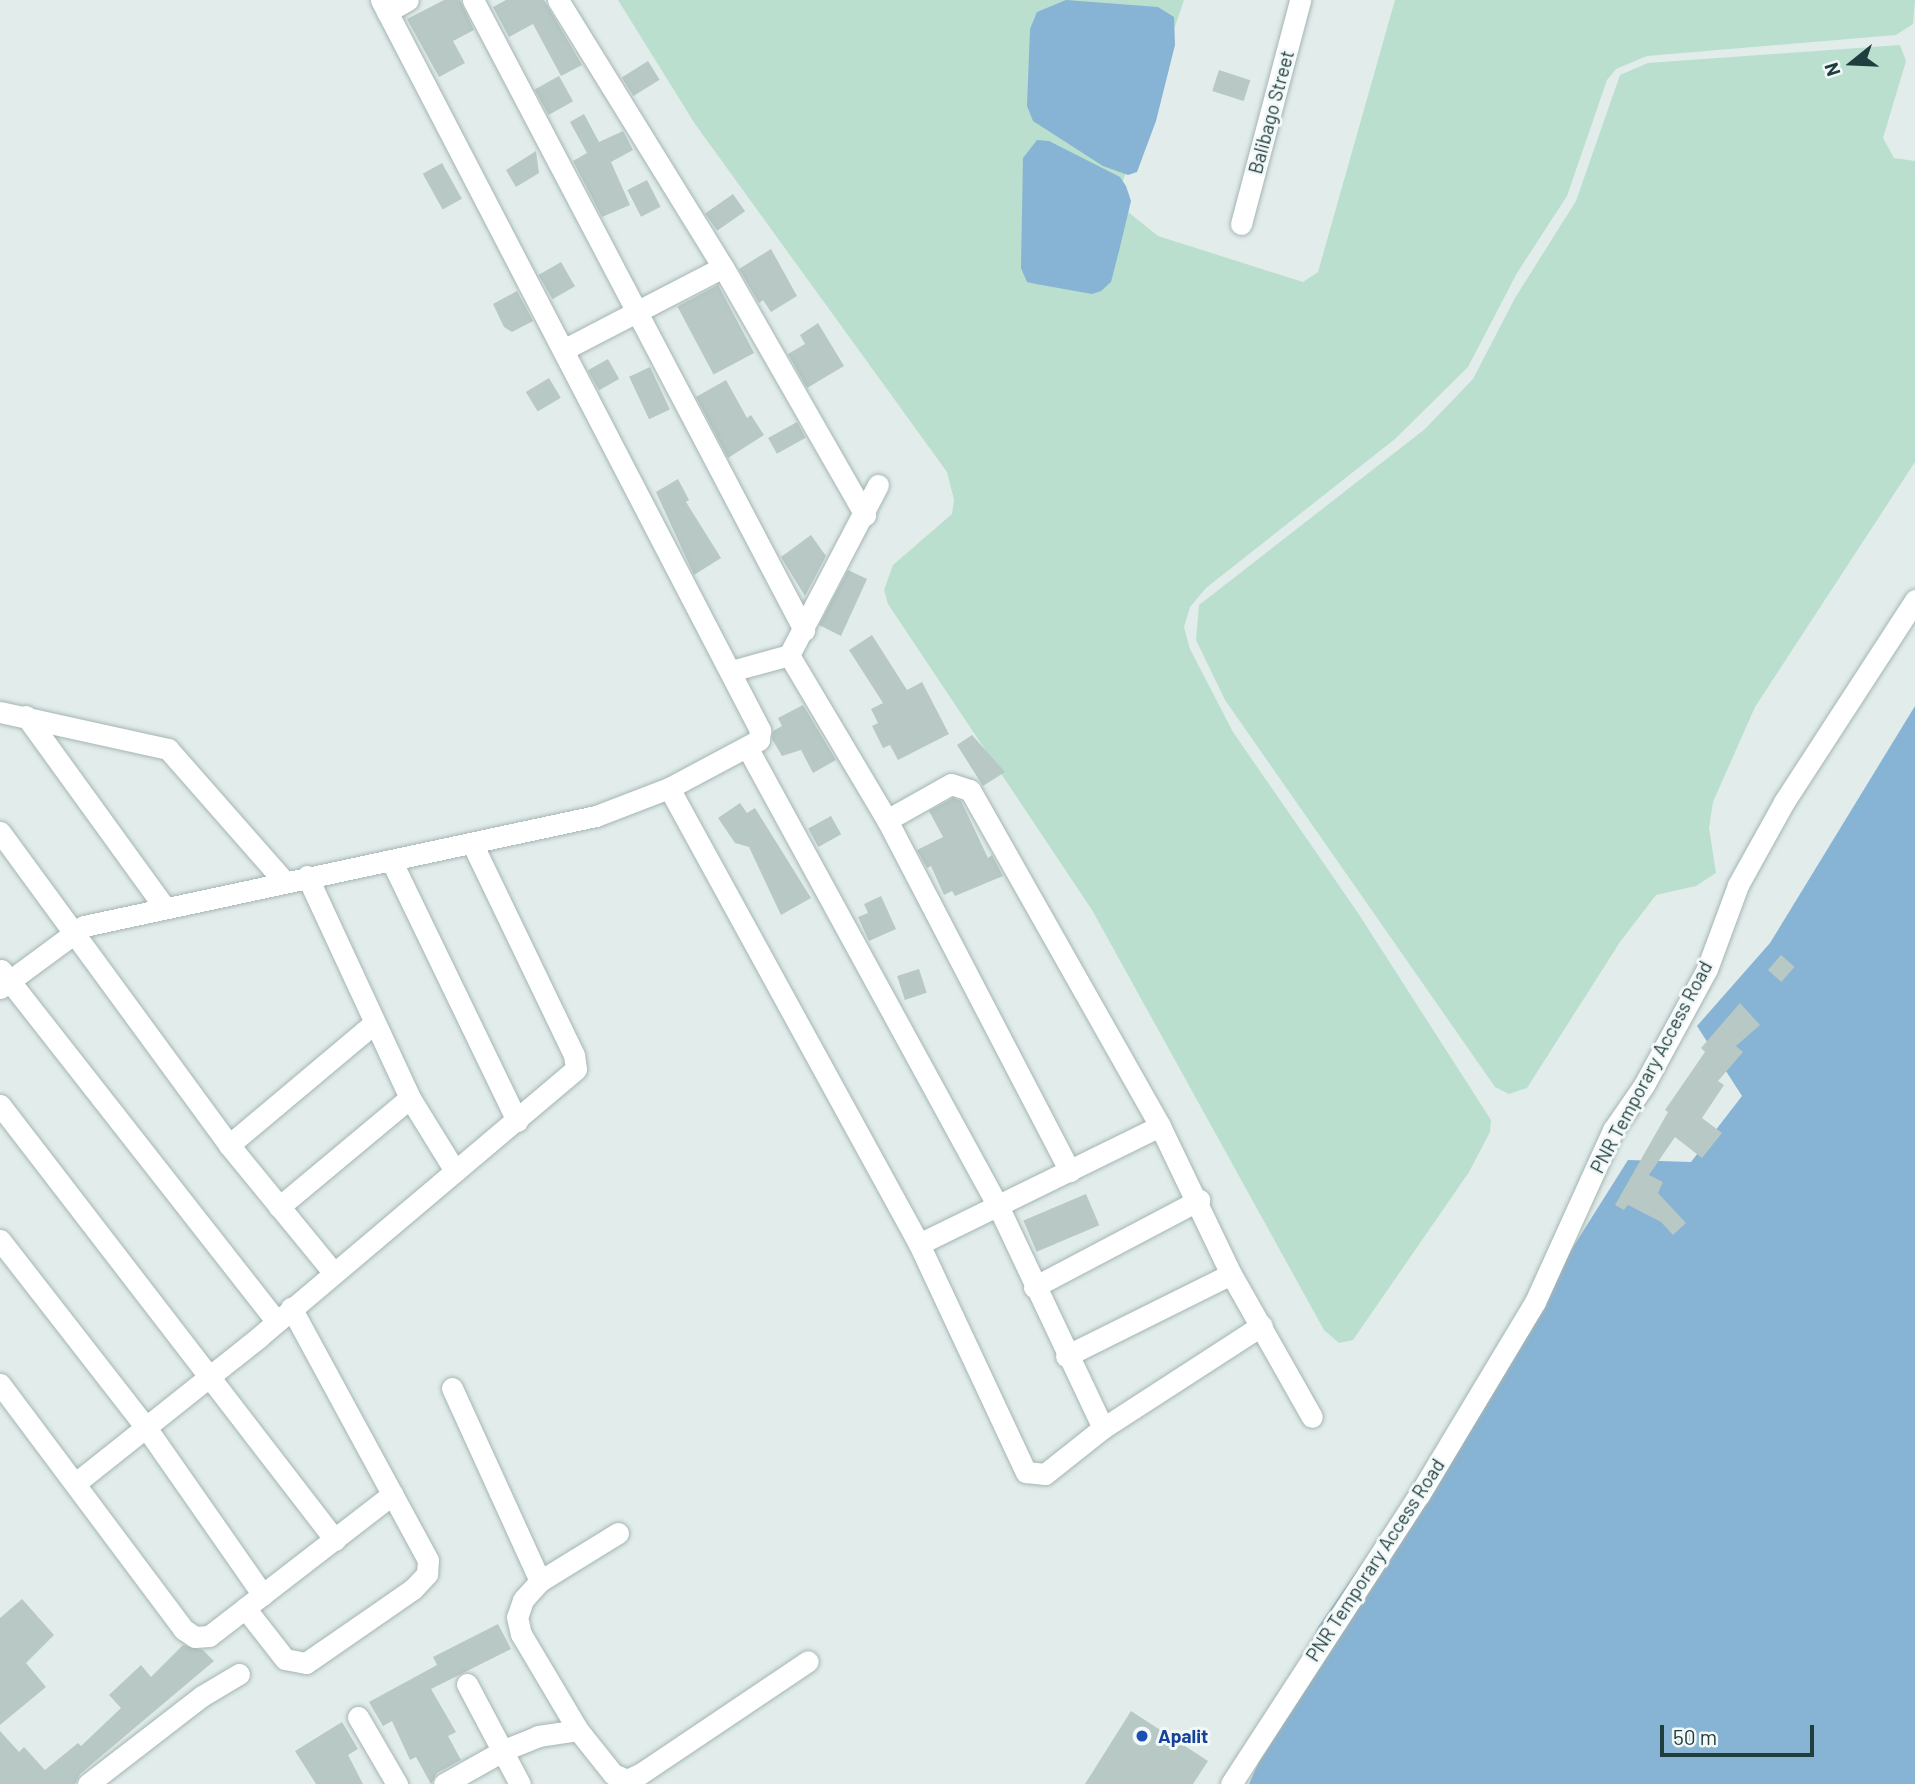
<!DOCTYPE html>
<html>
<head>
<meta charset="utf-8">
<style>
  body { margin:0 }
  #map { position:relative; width:1915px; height:1784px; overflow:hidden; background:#e2edeb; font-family:Barlow,sans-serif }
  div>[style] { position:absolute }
  .green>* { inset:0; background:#badfce }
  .water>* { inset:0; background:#87b3d4 }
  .building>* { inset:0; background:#b7c8c5; transform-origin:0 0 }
  .roads { filter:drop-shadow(0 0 2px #a4b5b4) drop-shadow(0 0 2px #a4b5b4) }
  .street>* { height:21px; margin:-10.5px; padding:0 10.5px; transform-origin:10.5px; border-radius:10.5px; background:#fff }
  .dots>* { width:19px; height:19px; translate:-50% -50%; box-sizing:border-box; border:4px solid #f3f9f8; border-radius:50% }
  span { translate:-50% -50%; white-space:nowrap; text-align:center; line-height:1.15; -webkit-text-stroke:6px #f3f9f8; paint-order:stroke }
  .street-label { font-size:19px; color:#213e3f }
  .transit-label { font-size:19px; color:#164399; font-weight:700 }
  .left { translate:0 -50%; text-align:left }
  .north { position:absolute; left:1817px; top:28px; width:70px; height:70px; -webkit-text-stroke:5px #f3f9f8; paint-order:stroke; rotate:252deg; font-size:19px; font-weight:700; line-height:28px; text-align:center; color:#213e3f }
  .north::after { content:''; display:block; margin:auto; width:24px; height:32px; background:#213e3f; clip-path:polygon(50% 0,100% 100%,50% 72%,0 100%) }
  .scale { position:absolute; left:1660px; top:1725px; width:154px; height:32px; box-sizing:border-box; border:4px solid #213e3f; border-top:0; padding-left:9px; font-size:21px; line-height:24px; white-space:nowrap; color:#213e3f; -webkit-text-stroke:5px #f3f9f8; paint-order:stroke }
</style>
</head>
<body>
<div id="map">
  <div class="green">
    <div style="clip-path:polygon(618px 0,1184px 0,1120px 190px,1122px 207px,1158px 236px,1303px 282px,1318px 272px,1395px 0,1915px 0,1913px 24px,1896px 35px,1647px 56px,1616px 69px,1607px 80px,1567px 196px,1517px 273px,1468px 367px,1395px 439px,1206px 588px,1190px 607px,1184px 627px,1190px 649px,1233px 732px,1358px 913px,1491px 1120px,1490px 1132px,1469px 1172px,1353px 1340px,1339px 1343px,1324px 1330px,1092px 910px,888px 604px,884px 590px,893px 565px,952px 514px,954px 500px,947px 472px,695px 124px)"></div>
    <div style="clip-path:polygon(1900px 45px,1906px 61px,1883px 138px,1894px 158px,1915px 161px,1915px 462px,1755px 707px,1713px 802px,1709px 828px,1716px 873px,1696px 886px,1656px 895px,1620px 942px,1527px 1088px,1509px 1094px,1495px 1087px,1225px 700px,1196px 640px,1199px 605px,1425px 429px,1473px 379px,1515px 298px,1576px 201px,1620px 75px,1648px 63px)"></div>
  </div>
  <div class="water">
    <div style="clip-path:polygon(1066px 0,1158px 7px,1174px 17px,1175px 45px,1156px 121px,1137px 172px,1128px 175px,1103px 166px,1033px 121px,1027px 106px,1030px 29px,1037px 12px)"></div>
    <div style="clip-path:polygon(1037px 140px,1049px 141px,1120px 177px,1126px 186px,1131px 201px,1119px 251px,1111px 282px,1101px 291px,1092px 294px,1036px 284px,1027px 282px,1021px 268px,1023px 158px)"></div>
    <div style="clip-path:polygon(1915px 706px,1915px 1784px,1249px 1784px,1318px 1627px,1489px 1380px,1628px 1160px,1691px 1162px,1742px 1096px,1697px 1026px,1770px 943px)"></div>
  </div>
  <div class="building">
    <div style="clip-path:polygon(444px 0,460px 0,474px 30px,453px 41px,465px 63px,439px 77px,407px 19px)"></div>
    <div style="clip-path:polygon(506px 0,544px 0,582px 65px,561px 76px,533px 24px,509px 37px,493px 7px)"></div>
    <div style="left:648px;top:61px;width:22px;height:31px;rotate:58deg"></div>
    <div style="left:1219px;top:70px;width:33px;height:22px;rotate:18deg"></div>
    <div style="left:559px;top:76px;width:29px;height:28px;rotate:61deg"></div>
    <div style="clip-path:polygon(584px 114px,599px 142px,623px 131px,633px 150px,611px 162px,630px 205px,602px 217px,573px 161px,587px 153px,570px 122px)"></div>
    <div style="clip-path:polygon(536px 151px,539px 173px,516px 187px,506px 170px)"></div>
    <div style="left:442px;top:163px;width:41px;height:22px;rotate:61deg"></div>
    <div style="left:647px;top:180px;width:30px;height:22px;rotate:63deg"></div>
    <div style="left:733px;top:194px;width:21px;height:34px;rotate:55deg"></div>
    <div style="clip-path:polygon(771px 249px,797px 296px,771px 312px,763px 300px,759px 303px,739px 269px)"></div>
    <div style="left:561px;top:262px;width:28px;height:26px;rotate:60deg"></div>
    <div style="left:718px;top:285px;width:77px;height:46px;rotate:62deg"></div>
    <div style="clip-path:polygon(517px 291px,533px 321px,512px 332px,504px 327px,493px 304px)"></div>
    <div style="clip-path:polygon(818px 323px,844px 366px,807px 388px,788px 354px,805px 344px,800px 335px)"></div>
    <div style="left:608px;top:359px;width:23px;height:23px;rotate:61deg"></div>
    <div style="left:650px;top:367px;width:47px;height:23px;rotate:65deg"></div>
    <div style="left:549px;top:378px;width:23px;height:27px;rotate:59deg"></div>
    <div style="clip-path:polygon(726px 380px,747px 418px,751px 415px,764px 435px,728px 458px,696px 397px)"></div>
    <div style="left:797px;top:422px;width:18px;height:33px;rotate:61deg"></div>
    <div style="clip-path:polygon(678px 479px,689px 500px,686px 502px,721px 558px,694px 575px,656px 492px)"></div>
    <div style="clip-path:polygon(811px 535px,826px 556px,805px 596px,781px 557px)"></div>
    <div style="clip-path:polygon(848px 570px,867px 579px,841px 636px,819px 625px)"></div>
    <div style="clip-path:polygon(872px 635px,907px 690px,922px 682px,949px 734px,898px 760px,890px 745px,883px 748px,872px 726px,878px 723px,871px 709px,883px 703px,849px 650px)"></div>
    <div style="clip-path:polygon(803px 705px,836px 760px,813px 773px,801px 750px,782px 756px,772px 739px,773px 731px,782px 726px,778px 718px)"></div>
    <div style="clip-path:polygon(972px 735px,1005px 772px,983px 786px,957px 745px)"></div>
    <div style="clip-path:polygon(953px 798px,961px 801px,988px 858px,992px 855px,1003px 876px,955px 896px,952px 891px,944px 895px,931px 866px,927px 868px,917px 850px,943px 837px,929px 811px)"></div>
    <div style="clip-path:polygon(740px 803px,747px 813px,755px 808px,811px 898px,781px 915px,749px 847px,735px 843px,718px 818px)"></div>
    <div style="left:831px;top:816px;width:21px;height:26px;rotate:61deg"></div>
    <div style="clip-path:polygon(881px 896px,896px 929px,869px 941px,858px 917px,868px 913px,864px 904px)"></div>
    <div style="left:1781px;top:955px;width:18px;height:20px;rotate:41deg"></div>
    <div style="left:919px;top:969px;width:25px;height:23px;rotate:72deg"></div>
    <div style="clip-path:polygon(1740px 1003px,1760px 1025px,1736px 1046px,1743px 1052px,1718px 1081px,1724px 1085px,1702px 1118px,1722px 1133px,1702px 1158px,1675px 1137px,1649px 1175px,1663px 1182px,1658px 1193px,1686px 1223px,1673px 1235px,1661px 1222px,1628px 1205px,1624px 1210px,1615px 1205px,1668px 1112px,1665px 1110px,1705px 1052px,1701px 1048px)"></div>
    <div style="left:1086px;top:1194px;width:34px;height:68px;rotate:67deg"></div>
    <div style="clip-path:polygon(22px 1599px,54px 1635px,26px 1663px,46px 1687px,0 1725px,0 1618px)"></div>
    <div style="clip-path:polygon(498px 1624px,511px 1649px,431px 1689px,456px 1732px,448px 1736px,461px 1760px,437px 1773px,431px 1784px,416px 1757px,410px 1760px,392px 1721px,383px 1726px,369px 1702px,437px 1665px,433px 1657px)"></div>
    <div style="clip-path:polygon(183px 1645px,203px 1650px,214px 1661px,80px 1774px,75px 1784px,0 1784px,0 1731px,19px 1752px,24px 1747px,45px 1770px,78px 1743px,81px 1746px,121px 1708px,109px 1695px,141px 1665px,151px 1677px)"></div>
    <div style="clip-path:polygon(1131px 1711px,1208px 1761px,1193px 1784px,1085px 1784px)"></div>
    <div style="clip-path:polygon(342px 1722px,358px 1749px,348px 1755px,363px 1784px,316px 1784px,295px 1751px)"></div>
  </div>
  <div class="roads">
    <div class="street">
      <div style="left:381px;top:0;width:823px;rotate:62.56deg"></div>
      <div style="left:760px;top:730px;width:10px;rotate:96deg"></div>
      <div style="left:759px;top:740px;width:102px;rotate:151.9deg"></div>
      <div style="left:669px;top:788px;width:520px;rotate:61.27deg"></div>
      <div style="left:919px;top:1244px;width:252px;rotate:64.9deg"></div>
      <div style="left:1026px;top:1472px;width:19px;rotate:6deg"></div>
      <div style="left:1045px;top:1474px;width:74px;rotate:-38.4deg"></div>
      <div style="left:1103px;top:1428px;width:189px;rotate:-32.9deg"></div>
      <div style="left:473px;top:0;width:712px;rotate:62.28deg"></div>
      <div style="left:558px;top:0;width:314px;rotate:58.3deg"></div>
      <div style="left:723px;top:267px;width:286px;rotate:60.2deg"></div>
      <div style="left:387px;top:12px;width:24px;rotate:-30deg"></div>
      <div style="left:1241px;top:224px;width:232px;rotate:-75.2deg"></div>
      <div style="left:563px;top:350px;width:180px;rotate:-27.4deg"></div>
      <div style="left:789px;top:655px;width:192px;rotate:59.3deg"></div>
      <div style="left:887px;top:820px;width:396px;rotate:62.5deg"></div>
      <div style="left:731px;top:671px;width:60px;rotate:-15.4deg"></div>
      <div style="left:789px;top:655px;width:192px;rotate:-62.4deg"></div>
      <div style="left:0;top:712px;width:172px;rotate:12.4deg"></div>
      <div style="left:168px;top:749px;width:176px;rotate:48.7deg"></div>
      <div style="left:26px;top:716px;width:237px;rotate:54.1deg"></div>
      <div style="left:747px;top:747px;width:525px;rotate:61.34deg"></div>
      <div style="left:999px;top:1208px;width:243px;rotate:64.7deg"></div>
      <div style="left:887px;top:820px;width:73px;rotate:-29.4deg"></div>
      <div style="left:951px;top:784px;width:20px;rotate:18deg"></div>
      <div style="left:970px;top:790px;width:386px;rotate:60.5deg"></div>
      <div style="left:1160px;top:1126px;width:164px;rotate:64.4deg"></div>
      <div style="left:1231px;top:1274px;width:164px;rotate:60.5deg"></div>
      <div style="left:0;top:832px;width:388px;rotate:53.8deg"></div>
      <div style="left:229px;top:1145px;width:164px;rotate:50.7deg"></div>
      <div style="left:391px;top:860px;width:290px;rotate:64.2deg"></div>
      <div style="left:307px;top:876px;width:245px;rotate:65.1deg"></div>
      <div style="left:410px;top:1098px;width:86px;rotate:58.3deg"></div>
      <div style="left:1px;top:970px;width:446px;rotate:51.9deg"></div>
      <div style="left:0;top:988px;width:104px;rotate:-36.4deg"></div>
      <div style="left:84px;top:926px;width:524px;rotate:-12.13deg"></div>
      <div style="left:596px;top:816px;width:78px;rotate:-21deg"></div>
      <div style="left:0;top:1105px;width:549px;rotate:52.4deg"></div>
      <div style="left:229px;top:1145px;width:188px;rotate:-40deg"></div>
      <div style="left:279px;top:1207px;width:170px;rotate:-39.8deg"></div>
      <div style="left:0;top:1240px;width:236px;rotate:52.1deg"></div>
      <div style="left:145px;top:1426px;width:206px;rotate:55.1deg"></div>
      <div style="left:919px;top:1244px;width:268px;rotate:-26.1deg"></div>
      <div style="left:1034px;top:1287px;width:187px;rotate:-27.8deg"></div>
      <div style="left:1066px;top:1356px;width:184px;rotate:-26.4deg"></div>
      <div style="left:0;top:1384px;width:306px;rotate:53.2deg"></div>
      <div style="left:183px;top:1629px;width:14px;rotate:34deg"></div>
      <div style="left:195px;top:1637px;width:14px;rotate:-4deg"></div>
      <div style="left:209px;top:1636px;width:232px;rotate:-37.7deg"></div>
      <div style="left:452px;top:1388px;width:212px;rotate:65.5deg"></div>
      <div style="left:77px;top:1482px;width:233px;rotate:-38.5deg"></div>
      <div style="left:259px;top:1337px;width:415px;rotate:-40.2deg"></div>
      <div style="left:576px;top:1069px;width:14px;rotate:-98deg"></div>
      <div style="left:574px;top:1055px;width:235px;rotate:-115.7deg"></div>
      <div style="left:618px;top:1533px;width:92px;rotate:148.4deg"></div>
      <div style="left:540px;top:1581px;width:25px;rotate:132deg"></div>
      <div style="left:523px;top:1600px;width:18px;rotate:109deg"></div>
      <div style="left:517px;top:1617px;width:17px;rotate:77deg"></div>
      <div style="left:521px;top:1634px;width:112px;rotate:59.3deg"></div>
      <div style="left:578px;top:1730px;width:56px;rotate:51.5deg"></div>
      <div style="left:613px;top:1774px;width:15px;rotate:23deg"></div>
      <div style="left:627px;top:1780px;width:14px;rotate:-25deg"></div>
      <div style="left:640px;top:1774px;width:202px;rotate:-33.9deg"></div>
      <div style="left:245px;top:1608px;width:65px;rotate:51.9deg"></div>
      <div style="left:285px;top:1659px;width:21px;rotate:11deg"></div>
      <div style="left:306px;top:1663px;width:130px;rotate:-34.7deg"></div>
      <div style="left:413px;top:1589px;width:21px;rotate:-47deg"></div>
      <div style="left:427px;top:1574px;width:14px;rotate:-86deg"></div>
      <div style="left:428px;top:1560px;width:287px;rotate:-118.5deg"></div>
      <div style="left:467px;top:1684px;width:113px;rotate:62.1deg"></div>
      <div style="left:358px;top:1717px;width:78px;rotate:59.8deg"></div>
      <div style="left:88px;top:1784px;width:144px;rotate:-37.7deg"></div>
      <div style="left:202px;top:1696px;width:43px;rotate:-30.7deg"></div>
      <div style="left:444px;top:1784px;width:69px;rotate:-29.5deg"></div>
      <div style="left:504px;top:1750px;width:37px;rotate:-22deg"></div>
      <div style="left:538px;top:1736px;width:40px;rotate:-8.5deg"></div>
      <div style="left:1231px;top:1784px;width:345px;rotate:-57deg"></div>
      <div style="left:1419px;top:1495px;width:225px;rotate:-59deg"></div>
      <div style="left:1535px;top:1302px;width:189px;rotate:-65.6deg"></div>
      <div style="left:1613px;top:1130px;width:55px;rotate:-55.4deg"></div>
      <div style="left:1644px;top:1085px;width:132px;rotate:-61.5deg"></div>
      <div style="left:1707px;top:969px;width:90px;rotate:-69.7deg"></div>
      <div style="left:1738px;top:885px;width:95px;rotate:-61deg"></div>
      <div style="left:1784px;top:802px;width:241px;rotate:-57deg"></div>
    </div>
  </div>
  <div class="dots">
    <div style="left:1142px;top:1736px;background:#1a4fb4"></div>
  </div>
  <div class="street-label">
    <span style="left:1271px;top:112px;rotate:-75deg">Balibago Street</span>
    <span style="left:1651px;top:1067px;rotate:-62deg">PNR Temporary Access Road</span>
    <span style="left:1375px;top:1560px;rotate:-57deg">PNR Temporary Access Road</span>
  </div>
  <div class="transit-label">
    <span class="left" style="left:1158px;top:1736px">Apalit</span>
  </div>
  <div class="north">N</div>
  <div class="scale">50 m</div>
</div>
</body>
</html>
